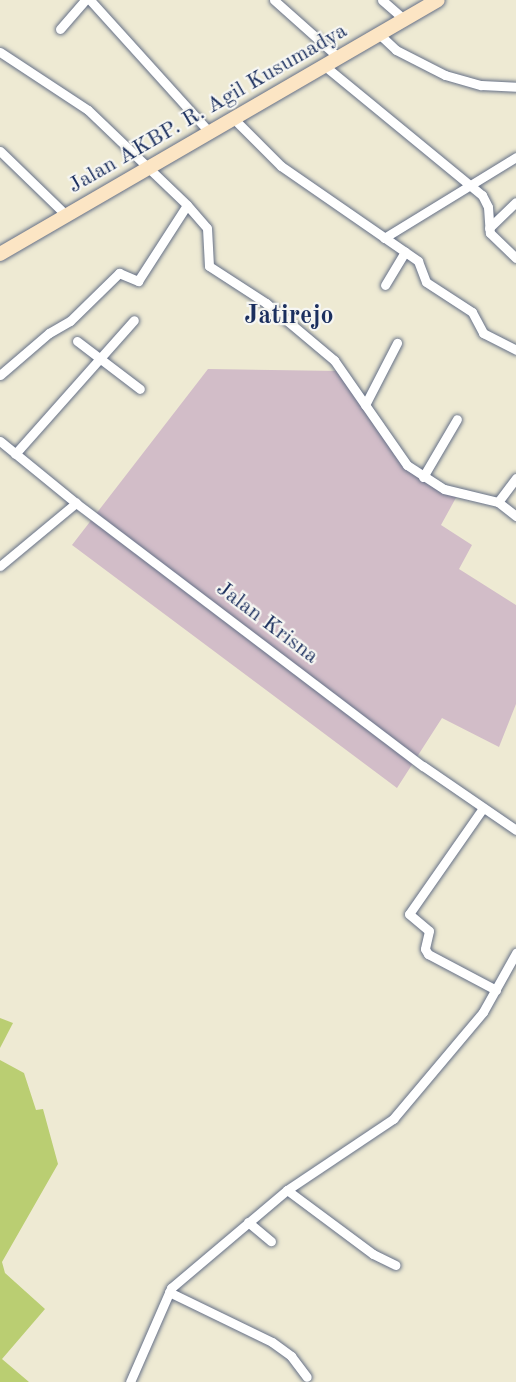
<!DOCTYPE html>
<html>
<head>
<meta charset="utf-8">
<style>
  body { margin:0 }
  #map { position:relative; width:516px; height:1382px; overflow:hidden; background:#eeead3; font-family:"Old Standard TT",serif }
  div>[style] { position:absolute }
  .industrial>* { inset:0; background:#d2bdc8 }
  .green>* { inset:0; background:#bace72 }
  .roads { filter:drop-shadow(0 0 2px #657087) drop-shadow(0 0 2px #657087) }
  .street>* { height:9px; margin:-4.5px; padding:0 4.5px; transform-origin:4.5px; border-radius:4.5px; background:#fff }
  .secondary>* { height:14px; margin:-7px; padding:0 7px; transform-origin:7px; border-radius:7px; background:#fce5c4 }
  span { translate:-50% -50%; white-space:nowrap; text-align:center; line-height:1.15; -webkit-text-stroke:4.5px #f6f6f2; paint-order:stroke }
  .street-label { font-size:22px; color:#1b2f5e }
  .quarter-label { font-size:26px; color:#1b2f5e; font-weight:700 }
</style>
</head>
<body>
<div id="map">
  <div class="industrial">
    <div style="clip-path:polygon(208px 369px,340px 371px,397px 457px,458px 494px,441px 525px,472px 545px,459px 569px,516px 605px,516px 704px,499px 747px,442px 718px,397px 788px,72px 545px)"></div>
  </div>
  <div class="green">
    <div style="clip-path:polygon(0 1018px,13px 1023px,0 1048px)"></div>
    <div style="clip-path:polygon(0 1060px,24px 1073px,36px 1110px,43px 1109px,58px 1164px,2px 1262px,5px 1273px,45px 1309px,2px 1359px,29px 1382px,0 1382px)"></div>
  </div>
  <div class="roads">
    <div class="street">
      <div style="left:90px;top:0;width:179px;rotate:47.9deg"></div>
      <div style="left:274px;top:0;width:87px;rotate:41.7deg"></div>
      <div style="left:382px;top:0;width:29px;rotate:41deg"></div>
      <div style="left:60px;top:29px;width:38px;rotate:-49deg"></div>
      <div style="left:379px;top:34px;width:23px;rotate:43deg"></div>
      <div style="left:396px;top:50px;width:55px;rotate:27deg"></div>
      <div style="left:445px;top:75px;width:37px;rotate:16deg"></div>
      <div style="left:481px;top:85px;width:35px;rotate:3deg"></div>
      <div style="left:0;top:52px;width:105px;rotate:33.4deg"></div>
      <div style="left:88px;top:110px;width:137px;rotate:43.8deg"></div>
      <div style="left:187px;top:205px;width:30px;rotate:49deg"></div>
      <div style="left:207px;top:228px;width:38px;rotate:87deg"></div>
      <div style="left:209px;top:266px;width:68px;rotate:33deg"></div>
      <div style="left:266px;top:303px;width:89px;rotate:40deg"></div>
      <div style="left:334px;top:360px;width:128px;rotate:55.2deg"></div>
      <div style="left:407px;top:465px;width:44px;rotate:33deg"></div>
      <div style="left:444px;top:489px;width:56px;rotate:13.5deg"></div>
      <div style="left:498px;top:502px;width:23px;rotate:38deg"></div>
      <div style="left:326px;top:67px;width:202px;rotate:39.4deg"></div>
      <div style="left:482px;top:195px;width:13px;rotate:63deg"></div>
      <div style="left:488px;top:207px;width:26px;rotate:86deg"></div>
      <div style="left:490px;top:233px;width:36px;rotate:44deg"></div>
      <div style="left:235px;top:120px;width:65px;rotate:45deg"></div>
      <div style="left:281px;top:166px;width:167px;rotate:34.7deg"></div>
      <div style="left:418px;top:261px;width:22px;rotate:69deg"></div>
      <div style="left:426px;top:282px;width:55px;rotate:33.1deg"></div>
      <div style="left:472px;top:312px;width:24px;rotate:62deg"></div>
      <div style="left:483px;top:333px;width:37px;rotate:27deg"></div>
      <div style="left:0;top:151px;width:92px;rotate:44.1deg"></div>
      <div style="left:489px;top:228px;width:37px;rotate:-44deg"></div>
      <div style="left:384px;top:238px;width:155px;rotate:-31.5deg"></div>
      <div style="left:385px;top:285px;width:39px;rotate:-59deg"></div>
      <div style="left:77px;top:341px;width:79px;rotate:37.3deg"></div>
      <div style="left:0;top:375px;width:65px;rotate:-40.6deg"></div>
      <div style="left:49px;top:333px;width:24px;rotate:-30deg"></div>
      <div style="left:70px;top:321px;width:69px;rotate:-44.4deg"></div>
      <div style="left:119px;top:273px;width:21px;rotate:23deg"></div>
      <div style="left:138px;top:281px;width:90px;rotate:-57.2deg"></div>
      <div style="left:365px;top:405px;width:70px;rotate:-62.7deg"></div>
      <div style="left:0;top:441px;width:98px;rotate:39.2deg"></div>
      <div style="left:76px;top:503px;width:435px;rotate:37.2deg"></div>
      <div style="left:423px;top:766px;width:113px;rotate:34.5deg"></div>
      <div style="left:15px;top:454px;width:179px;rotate:-48.4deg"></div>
      <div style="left:423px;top:477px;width:67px;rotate:-59.6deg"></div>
      <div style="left:498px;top:502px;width:30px;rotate:-53deg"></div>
      <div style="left:0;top:566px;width:99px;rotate:-39.7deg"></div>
      <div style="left:483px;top:808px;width:129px;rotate:124.9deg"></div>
      <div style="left:409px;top:914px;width:26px;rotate:40deg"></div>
      <div style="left:429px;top:931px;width:18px;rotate:103deg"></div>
      <div style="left:425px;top:949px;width:6px;rotate:59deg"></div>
      <div style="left:428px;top:954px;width:77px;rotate:27.9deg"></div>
      <div style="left:287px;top:1190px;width:107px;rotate:36.7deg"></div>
      <div style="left:373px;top:1254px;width:25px;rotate:26deg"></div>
      <div style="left:248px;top:1222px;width:30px;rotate:40deg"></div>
      <div style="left:169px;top:1292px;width:114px;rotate:25.9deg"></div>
      <div style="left:272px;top:1342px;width:24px;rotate:36deg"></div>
      <div style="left:291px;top:1356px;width:26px;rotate:53deg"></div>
      <div style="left:130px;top:1382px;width:103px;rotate:-66.4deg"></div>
      <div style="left:171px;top:1288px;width:152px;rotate:-40.2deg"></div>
      <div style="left:287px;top:1190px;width:128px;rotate:-33.8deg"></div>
      <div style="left:393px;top:1119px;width:140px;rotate:-49.9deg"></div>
      <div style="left:483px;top:1012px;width:68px;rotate:-60.8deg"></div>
    </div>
    <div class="secondary">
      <div style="left:0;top:254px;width:506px;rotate:-30.11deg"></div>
    </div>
  </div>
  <div class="street-label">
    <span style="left:208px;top:109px;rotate:-30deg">Jalan AKBP. R. Agil Kusumadya</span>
    <span style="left:267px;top:623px;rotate:37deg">Jalan Krisna</span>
  </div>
  <div class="quarter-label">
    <span style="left:289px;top:317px">Jatirejo</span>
  </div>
</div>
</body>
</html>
